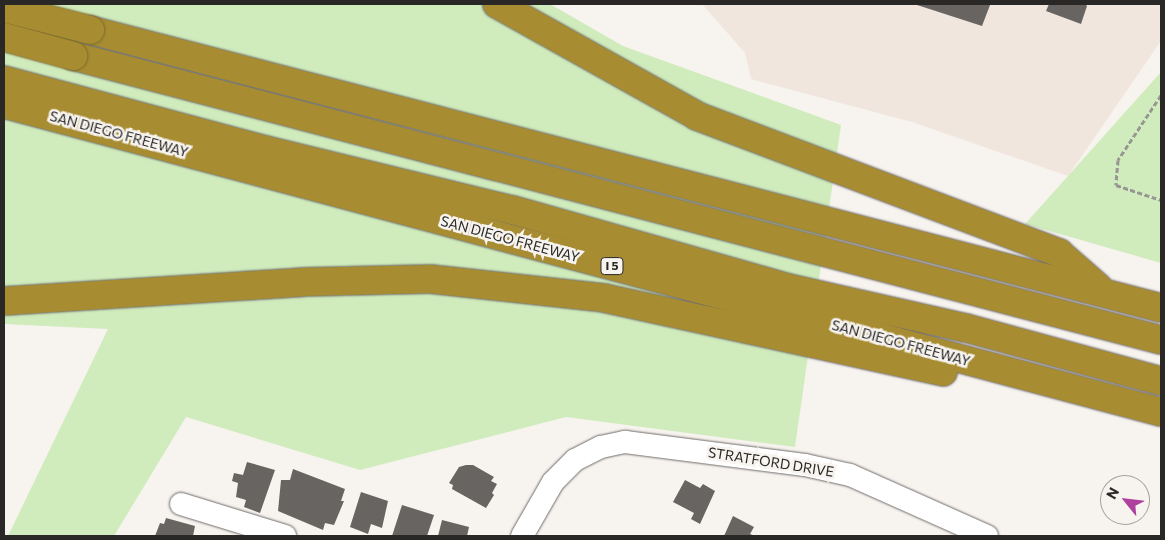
<!DOCTYPE html>
<html>
<head>
<meta charset="utf-8">
<style>
  body { margin:0 }
  #map { position:relative; width:1165px; height:540px; overflow:hidden; background:#f7f3ef; font-family:Commissioner,sans-serif }
  div>[style] { position:absolute }
  .built>* { inset:0; background:#f1e6de }
  .green>* { inset:0; background:#d0ecbc }
  .building>* { inset:0; background:#686462 }
  .path>* { height:3px; margin-top:-1.5px; transform-origin:0; background:repeating-linear-gradient(90deg,#989693 0 5px,transparent 0 7.5px) }
  .roads { filter:drop-shadow(0 0 1px #706c6a) drop-shadow(0 0 1px #706c6a) }
  .minor>* { height:22px; margin:-11px; padding:0 11px; transform-origin:11px; border-radius:11px; background:#fff }
  .highway>* { height:28px; margin:-14px; padding:0 14px; transform-origin:14px; border-radius:14px; background:#a78c31 }
  .bridges { filter:drop-shadow(0 0 1px #7b692e) drop-shadow(0 0 1px #7b692e) }
  .highway-bridge>* { height:28px; margin:-14px; padding:0 14px; transform-origin:14px; border-radius:14px; background:#a78c31 }
  span { translate:-50% -50%; white-space:nowrap; text-align:center; line-height:1.15; -webkit-text-stroke:5px #f7f3ef; paint-order:stroke }
  .shield-label span { padding:1px 4px; background:#f7f3ef; border:1px solid; border-radius:4px; -webkit-text-stroke-width:0 }
  .shield-label { font-size:12px; color:#292827; font-weight:700 }
  .street-label { font-size:14px; color:#292827 }
  .frame { position:absolute; inset:0; border:5px solid #292827; pointer-events:none }
  .north { position:absolute; left:1100px; top:475px; width:50px; height:50px; box-sizing:border-box; background:#f7f3ef; border:1px solid #a5a29f; border-radius:50%; rotate:299deg; font-size:14px; font-weight:700; line-height:20px; text-align:center; color:#292827 }
  .north::after { content:''; display:block; margin:auto; width:18px; height:22px; background:#ae409e; clip-path:polygon(50% 0,100% 100%,50% 72%,0 100%) }
</style>
</head>
<body>
<div id="map">
  <div class="built">
    <div style="clip-path:polygon(702px 4px,1161px 4px,1161px 41px,1068px 176px,912px 122px,751px 79px,745px 53px)"></div>
  </div>
  <div class="green">
    <div style="clip-path:polygon(4px 4px,550px 4px,623px 46px,841px 125px,795px 447px,566px 417px,360px 470px,186px 417px,114px 536px,8px 536px,108px 329px,4px 324px)"></div>
    <div style="clip-path:polygon(1161px 72px,1161px 263px,1025px 224px,1068px 176px)"></div>
  </div>
  <div class="building">
    <div style="clip-path:polygon(914px 4px,987px 4px,990px 5px,982px 26px)"></div>
    <div style="clip-path:polygon(1049px 4px,1085px 4px,1087px 6px,1081px 24px,1046px 11px)"></div>
    <div style="clip-path:polygon(247px 462px,275px 470px,260px 513px,244px 507px,246px 500px,236px 497px,238px 483px,232px 481px,234px 473px,243px 475px)"></div>
    <div style="clip-path:polygon(466px 465px,473px 465px,494px 477px,491px 481px,497px 484px,492px 493px,494px 495px,486px 508px,452px 489px,453px 485px,449px 483px,459px 467px)"></div>
    <div style="clip-path:polygon(293px 469px,345px 489px,341px 501px,344px 501px,334px 525px,325px 523px,323px 530px,278px 511px,281px 480px,290px 480px)"></div>
    <div style="clip-path:polygon(685px 480px,700px 488px,703px 484px,715px 491px,700px 524px,691px 519px,694px 513px,673px 502px)"></div>
    <div style="clip-path:polygon(361px 492px,388px 501px,382px 528px,371px 524px,368px 534px,350px 527px)"></div>
    <div style="clip-path:polygon(402px 505px,434px 515px,427px 536px,392px 536px)"></div>
    <div style="clip-path:polygon(733px 516px,754px 527px,750px 534px,755px 536px,724px 536px)"></div>
    <div style="clip-path:polygon(166px 518px,195px 526px,193px 536px,155px 536px,160px 523px,164px 524px)"></div>
    <div style="clip-path:polygon(442px 520px,469px 527px,467px 536px,438px 536px)"></div>
  </div>
  <div class="path">
    <div style="left:1161px;top:95px;width:78px;rotate:123.5deg"></div>
    <div style="left:1118px;top:160px;width:25px;rotate:95deg"></div>
    <div style="left:1116px;top:185px;width:47px;rotate:18.4deg"></div>
  </div>
  <div class="roads">
    <div class="minor">
      <div style="left:181px;top:504px;width:109px;rotate:17.1deg"></div>
      <div style="left:522px;top:536px;width:62px;rotate:-60.1deg"></div>
      <div style="left:553px;top:482px;width:31px;rotate:-45deg"></div>
      <div style="left:575px;top:460px;width:29px;rotate:-27deg"></div>
      <div style="left:601px;top:447px;width:25px;rotate:-12deg"></div>
      <div style="left:625px;top:442px;width:181px;rotate:7.3deg"></div>
      <div style="left:805px;top:465px;width:46px;rotate:12.5deg"></div>
      <div style="left:850px;top:475px;width:150px;rotate:24deg"></div>
    </div>
    <div class="highway">
      <div style="left:497px;top:4px;width:229px;rotate:29.2deg"></div>
      <div style="left:697px;top:116px;width:387px;rotate:20.7deg"></div>
      <div style="left:1059px;top:253px;width:52px;rotate:41.1deg"></div>
      <div style="left:90px;top:30px;width:1106px;rotate:14.55deg"></div>
      <div style="left:73px;top:56px;width:1124px;rotate:14.63deg"></div>
      <div style="left:4px;top:80px;width:271px;rotate:15deg"></div>
      <div style="left:266px;top:150px;width:254px;rotate:13.7deg"></div>
      <div style="left:513px;top:210px;width:286px;rotate:15.8deg"></div>
      <div style="left:788px;top:288px;width:182px;rotate:12.7deg"></div>
      <div style="left:966px;top:328px;width:202px;rotate:15.2deg"></div>
      <div style="left:4px;top:104px;width:1197px;rotate:14.91deg"></div>
      <div style="left:4px;top:301px;width:299px;rotate:-3.6deg"></div>
      <div style="left:302px;top:282px;width:128px;rotate:-1.3deg"></div>
      <div style="left:430px;top:279px;width:175px;rotate:6.2deg"></div>
      <div style="left:604px;top:298px;width:347px;rotate:12.3deg"></div>
    </div>
  </div>
  <div class="bridges">
    <div class="highway-bridge">
      <div style="left:4px;top:8px;width:89px;rotate:14.3deg"></div>
      <div style="left:4px;top:37px;width:72px;rotate:15.4deg"></div>
    </div>
  </div>
  <div class="shield-label">
    <span style="left:612px;top:266px">I 5</span>
  </div>
  <div class="street-label">
    <span style="left:119px;top:134px;rotate:15deg">SAN DIEGO FREEWAY</span>
    <span style="left:510px;top:239px;rotate:15deg">SAN DIEGO FREEWAY</span>
    <span style="left:901px;top:343px;rotate:15deg">SAN DIEGO FREEWAY</span>
    <span style="left:771px;top:462px;rotate:9deg">STRATFORD DRIVE</span>
  </div>
  <div class="frame"></div>
  <div class="north">N</div>
</div>
</body>
</html>
